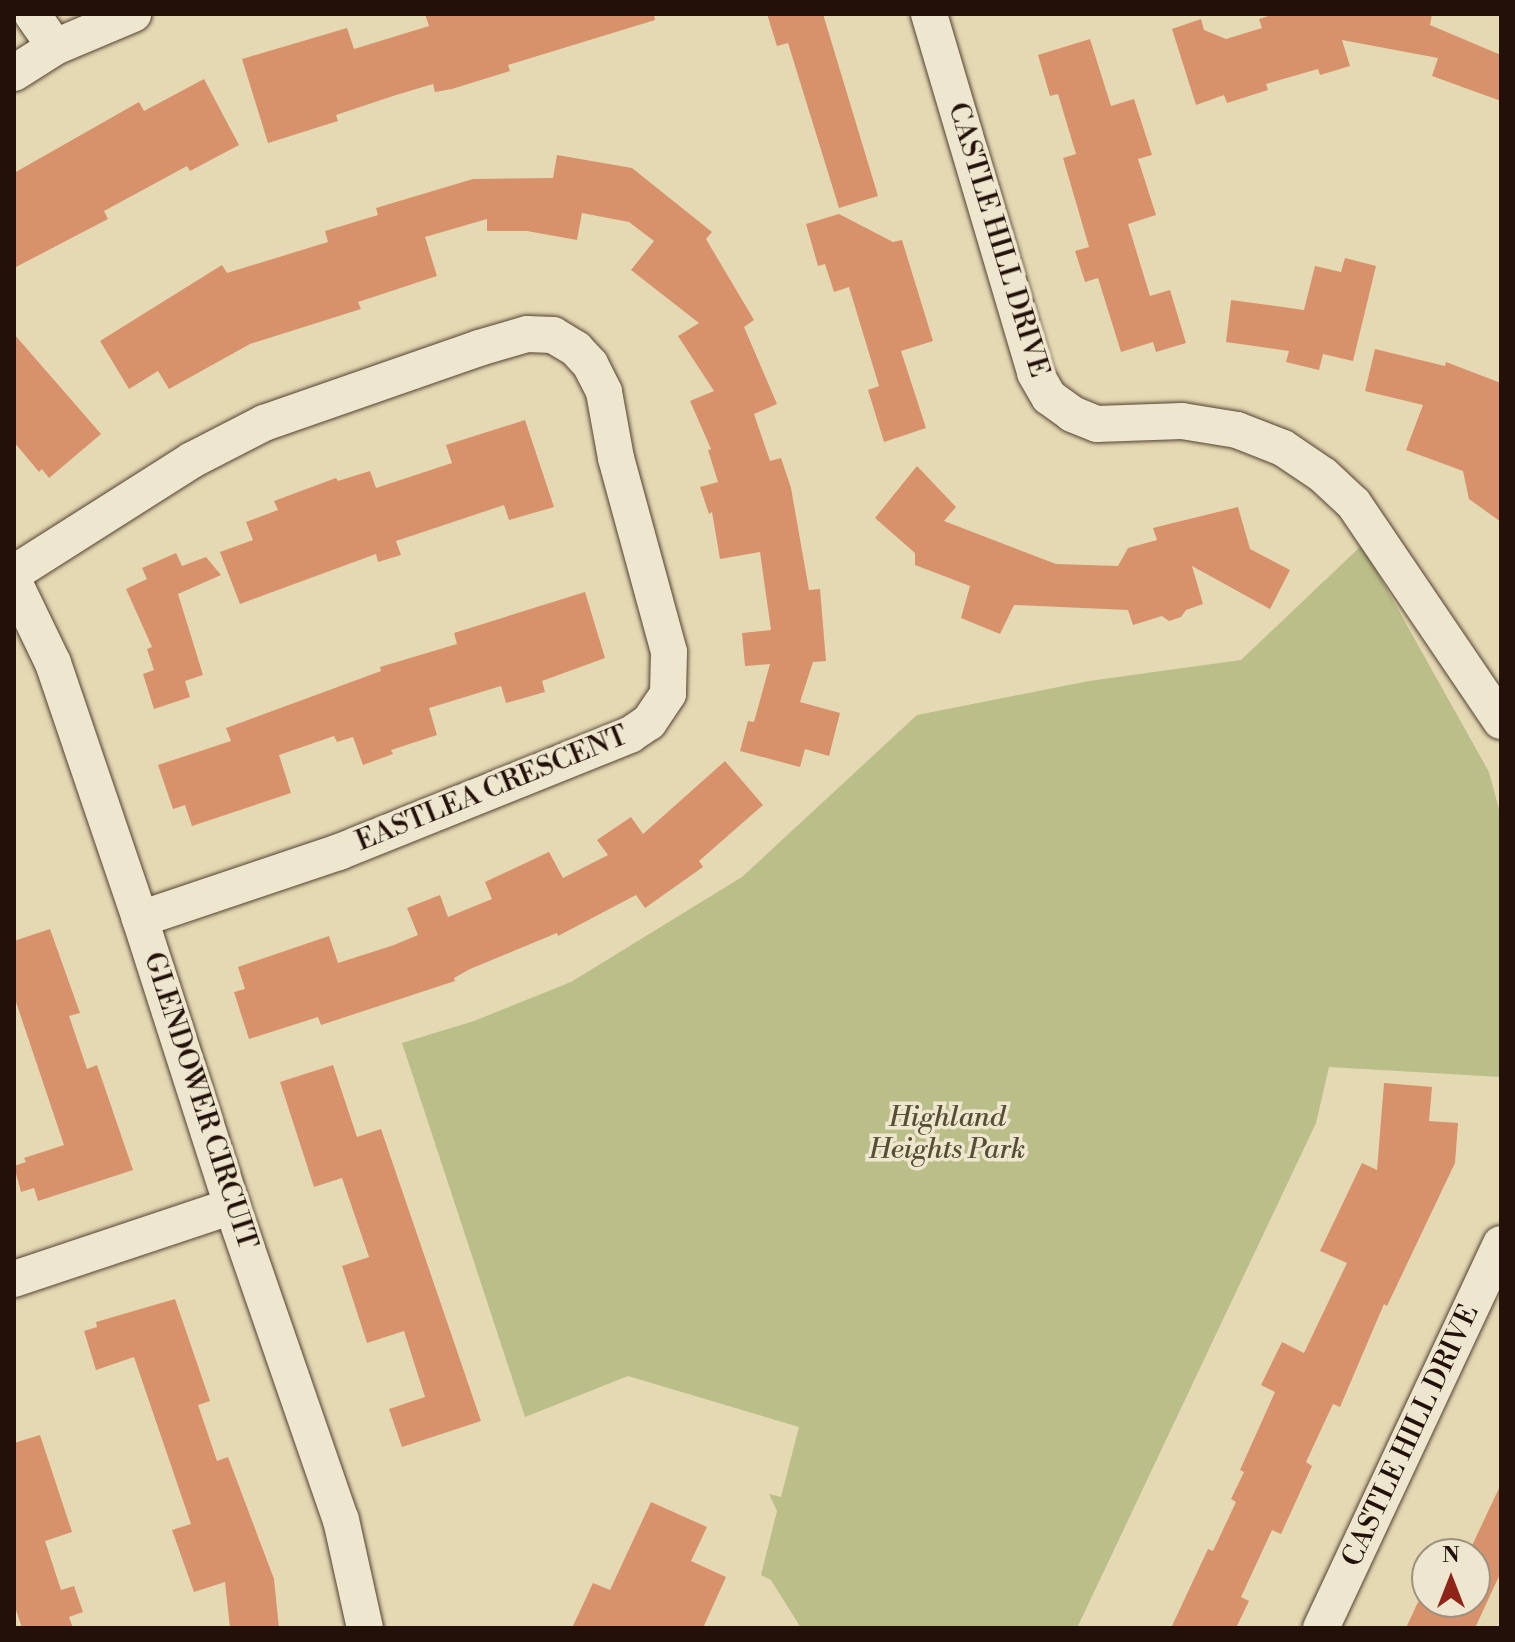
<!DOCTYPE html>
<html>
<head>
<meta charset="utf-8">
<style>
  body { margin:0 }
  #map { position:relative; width:1515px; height:1642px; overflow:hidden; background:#e5d9b3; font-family:"Libre Bodoni",serif }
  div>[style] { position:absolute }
  .green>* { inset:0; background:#babe89 }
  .building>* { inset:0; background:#d7926c }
  .roads { filter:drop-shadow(0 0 2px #544233) drop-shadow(0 0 2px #544233) }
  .street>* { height:36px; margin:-18px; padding:0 18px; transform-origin:18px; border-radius:18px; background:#eee6ce }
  span { translate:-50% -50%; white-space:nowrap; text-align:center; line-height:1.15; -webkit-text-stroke:7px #eee6ce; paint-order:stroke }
  .street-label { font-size:28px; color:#231008 }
  .park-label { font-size:28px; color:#584d35; font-style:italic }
  .frame { position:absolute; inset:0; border:16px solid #231008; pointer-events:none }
  .north { position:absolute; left:1411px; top:1538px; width:80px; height:80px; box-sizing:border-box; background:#eee6ce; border:2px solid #9d907f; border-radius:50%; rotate:0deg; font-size:22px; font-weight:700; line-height:32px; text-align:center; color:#231008 }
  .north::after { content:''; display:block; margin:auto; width:28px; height:36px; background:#8f2418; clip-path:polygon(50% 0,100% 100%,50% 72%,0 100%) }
</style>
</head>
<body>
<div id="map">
  <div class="green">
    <div style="clip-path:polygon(1362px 545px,1489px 772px,1501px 817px,1501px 1077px,1329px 1067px,1316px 1123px,1077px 1628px,801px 1628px,771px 1580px,761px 1575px,777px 1511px,769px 1494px,781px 1497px,799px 1427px,628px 1376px,525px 1417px,402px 1043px,474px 1021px,571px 982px,742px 877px,917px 715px,1089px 681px,1241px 660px)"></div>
  </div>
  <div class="building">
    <div style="clip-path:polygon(425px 14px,654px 14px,655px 20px,508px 65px,510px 71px,452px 89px,435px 92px,433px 84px,396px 95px,336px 115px,338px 121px,268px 143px,242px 59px,347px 28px,354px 49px,429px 26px)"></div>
    <div style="clip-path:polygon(767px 14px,823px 14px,878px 196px,839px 208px,788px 43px,777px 46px)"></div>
    <div style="clip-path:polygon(1274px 14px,1432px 14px,1430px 25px,1501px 55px,1501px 101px,1432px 76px,1438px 58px,1342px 40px,1350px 66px,1320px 75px,1318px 69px,1266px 84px,1268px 90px,1227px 103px,1224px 95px,1196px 105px,1172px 29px,1201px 19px,1204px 30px,1226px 39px,1262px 28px,1259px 19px)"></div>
    <div style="clip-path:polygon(1090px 39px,1111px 106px,1134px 99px,1152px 155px,1138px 159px,1156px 215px,1128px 224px,1150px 296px,1170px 290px,1186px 343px,1156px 352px,1153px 342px,1121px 352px,1098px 278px,1085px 282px,1075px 251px,1089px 247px,1063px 158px,1076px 154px,1058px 94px,1050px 96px,1038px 55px)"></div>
    <div style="clip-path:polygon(204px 79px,239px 145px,190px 171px,187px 166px,104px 211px,108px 219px,14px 268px,14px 173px,139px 102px,144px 111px)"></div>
    <div style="clip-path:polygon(557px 155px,632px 168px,712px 232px,706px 239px,754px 320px,744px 327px,777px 404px,754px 414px,770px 461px,781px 458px,791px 488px,809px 590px,820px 589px,826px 661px,813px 662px,800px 702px,840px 713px,829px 756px,805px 749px,800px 767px,740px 751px,748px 721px,754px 722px,770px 664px,745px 666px,742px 633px,771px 630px,760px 552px,720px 559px,712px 512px,709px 514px,700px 487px,718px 482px,708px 450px,711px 449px,690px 401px,714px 391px,678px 336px,699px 323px,631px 270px,654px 241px,629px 222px,582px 213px,577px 240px,527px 231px,487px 231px,487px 219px,425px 237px,437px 276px,358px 302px,361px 309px,250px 344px,169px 389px,158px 371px,129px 389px,100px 341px,222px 265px,227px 273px,328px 242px,325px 231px,378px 215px,376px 208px,473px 179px,553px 178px)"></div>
    <div style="clip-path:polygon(839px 214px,893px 242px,902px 240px,933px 341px,901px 351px,926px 428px,884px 442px,868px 390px,879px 386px,849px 287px,834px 292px,825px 264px,818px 266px,806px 224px)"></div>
    <div style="clip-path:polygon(1345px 258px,1376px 266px,1353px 361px,1323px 354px,1319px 370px,1286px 362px,1289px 351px,1226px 342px,1231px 300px,1304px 310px,1315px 266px,1341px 272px)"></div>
    <div style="clip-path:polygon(14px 334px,101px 434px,49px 478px,42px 469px,39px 472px,14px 442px)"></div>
    <div style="clip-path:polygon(1375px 349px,1445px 366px,1446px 362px,1501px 383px,1501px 522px,1469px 499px,1463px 471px,1406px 450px,1423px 405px,1365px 391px)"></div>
    <div style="clip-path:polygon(525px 420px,554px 507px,509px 520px,504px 505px,396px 541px,401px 555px,378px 562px,376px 554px,240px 604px,220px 552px,253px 540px,246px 522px,278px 510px,274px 501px,336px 478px,338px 481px,370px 471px,376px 488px,452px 463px,446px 445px)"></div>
    <div style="clip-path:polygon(917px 466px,956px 507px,944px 521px,1056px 564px,1118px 566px,1128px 548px,1157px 540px,1153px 528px,1238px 507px,1250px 549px,1290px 570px,1270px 609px,1192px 566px,1203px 604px,1186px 610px,1181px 617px,1169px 621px,1162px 616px,1133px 625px,1128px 610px,1014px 605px,1000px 634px,961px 618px,970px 586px,915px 565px,915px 553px,875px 518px)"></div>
    <div style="clip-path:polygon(176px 553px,182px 566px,206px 557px,221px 575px,178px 594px,203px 675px,185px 681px,190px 697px,154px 709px,143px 674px,154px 670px,147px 649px,152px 647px,126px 589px,147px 579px,142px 568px)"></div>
    <div style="clip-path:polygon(585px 592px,605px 658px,542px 681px,545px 692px,506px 703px,501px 686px,429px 708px,437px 735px,391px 750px,393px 754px,363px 765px,353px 737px,337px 742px,334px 736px,282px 754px,279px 755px,291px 793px,192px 826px,185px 805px,173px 809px,158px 765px,231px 741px,226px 728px,381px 671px,380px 667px,457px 644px,454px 633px)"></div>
    <div style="clip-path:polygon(725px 761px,763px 805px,699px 861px,703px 867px,645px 908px,636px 895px,558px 936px,557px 933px,470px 969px,454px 978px,455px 981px,321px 1025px,318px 1017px,249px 1039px,234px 992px,245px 989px,238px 967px,329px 936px,338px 963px,394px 945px,418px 935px,407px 908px,440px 895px,448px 917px,492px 899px,485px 882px,549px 852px,563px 878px,608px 855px,597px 840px,631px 817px,643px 834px)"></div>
    <div style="clip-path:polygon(50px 929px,80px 1013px,69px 1016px,87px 1069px,97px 1065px,133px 1170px,38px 1201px,34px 1188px,21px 1192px,14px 1166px,26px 1162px,24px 1158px,64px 1145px,14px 996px,14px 941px)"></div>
    <div style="clip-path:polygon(333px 1065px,357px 1137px,381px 1129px,481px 1421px,402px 1447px,389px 1409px,425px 1397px,404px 1331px,367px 1343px,342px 1266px,369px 1257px,342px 1178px,314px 1187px,280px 1082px)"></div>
    <div style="clip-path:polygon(1384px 1083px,1432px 1087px,1429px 1121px,1458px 1123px,1455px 1163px,1387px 1306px,1384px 1304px,1340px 1407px,1333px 1404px,1306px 1462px,1312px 1466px,1281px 1534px,1272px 1530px,1241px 1597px,1249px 1601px,1236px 1628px,1171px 1628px,1208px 1549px,1213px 1551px,1236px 1502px,1231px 1499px,1244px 1472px,1240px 1470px,1275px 1392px,1261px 1385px,1282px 1342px,1304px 1353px,1347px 1263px,1320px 1251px,1362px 1163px,1377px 1170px)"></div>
    <div style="clip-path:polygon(175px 1299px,210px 1401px,198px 1405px,217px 1461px,228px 1457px,274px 1579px,279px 1628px,230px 1628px,225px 1582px,194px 1592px,172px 1530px,191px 1524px,134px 1357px,96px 1370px,84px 1331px,97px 1327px,96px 1322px)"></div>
    <div style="clip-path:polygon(40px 1435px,72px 1532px,45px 1541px,61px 1590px,74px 1586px,83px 1612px,69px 1617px,73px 1628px,22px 1628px,14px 1604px,14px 1443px)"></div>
    <div style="clip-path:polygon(1501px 1484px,1501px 1572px,1475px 1628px,1406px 1628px,1418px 1602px,1475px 1602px,1475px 1554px,1468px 1554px)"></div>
    <div style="clip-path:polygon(651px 1502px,707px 1527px,691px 1561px,726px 1577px,703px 1628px,572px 1628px,593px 1583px,610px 1590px)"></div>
  </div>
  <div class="roads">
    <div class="street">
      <div style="left:32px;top:14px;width:40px;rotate:55.1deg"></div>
      <div style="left:929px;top:14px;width:374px;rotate:73.5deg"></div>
      <div style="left:1035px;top:373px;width:28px;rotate:60deg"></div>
      <div style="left:1049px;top:397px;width:29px;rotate:36deg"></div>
      <div style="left:1072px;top:414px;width:27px;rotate:22deg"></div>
      <div style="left:1097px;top:424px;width:85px;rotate:-2deg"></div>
      <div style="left:1182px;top:421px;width:56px;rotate:9.3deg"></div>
      <div style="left:1237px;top:430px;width:49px;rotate:21.4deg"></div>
      <div style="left:1283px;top:448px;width:48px;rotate:34deg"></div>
      <div style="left:1323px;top:475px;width:42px;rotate:43.1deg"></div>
      <div style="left:1354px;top:504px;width:262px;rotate:55.9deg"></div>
      <div style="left:14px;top:73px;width:49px;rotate:-32.4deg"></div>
      <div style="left:55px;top:47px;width:85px;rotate:-22.9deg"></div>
      <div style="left:14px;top:573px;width:211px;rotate:-32.4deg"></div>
      <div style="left:192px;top:460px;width:81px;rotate:-27.2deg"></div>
      <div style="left:264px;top:423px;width:228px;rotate:-19.2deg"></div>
      <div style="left:479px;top:348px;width:50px;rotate:-16.3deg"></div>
      <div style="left:527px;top:334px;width:26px;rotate:2deg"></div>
      <div style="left:553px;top:335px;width:27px;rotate:31deg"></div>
      <div style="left:576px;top:349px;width:21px;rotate:47deg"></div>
      <div style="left:590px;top:364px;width:31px;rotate:63deg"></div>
      <div style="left:604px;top:392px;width:67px;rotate:79.7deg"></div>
      <div style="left:616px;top:458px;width:201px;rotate:74.7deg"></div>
      <div style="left:669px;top:652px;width:42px;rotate:91.4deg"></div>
      <div style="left:668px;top:694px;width:34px;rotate:124deg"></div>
      <div style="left:649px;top:722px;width:23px;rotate:146deg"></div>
      <div style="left:630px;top:735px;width:314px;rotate:158.1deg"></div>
      <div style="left:339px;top:852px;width:210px;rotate:161.4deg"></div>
      <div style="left:14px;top:582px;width:90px;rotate:64.3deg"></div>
      <div style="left:53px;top:663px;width:270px;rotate:71.2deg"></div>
      <div style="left:140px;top:919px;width:301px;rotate:72.2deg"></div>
      <div style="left:232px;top:1206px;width:332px;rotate:70.9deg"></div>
      <div style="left:341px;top:1520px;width:111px;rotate:77.5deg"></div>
      <div style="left:14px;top:1279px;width:230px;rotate:-18.5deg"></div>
      <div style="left:1321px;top:1628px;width:424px;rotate:-64.9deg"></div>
    </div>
  </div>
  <div class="street-label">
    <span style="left:998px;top:240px;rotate:73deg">CASTLE HILL DRIVE</span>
    <span style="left:492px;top:789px;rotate:-22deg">EASTLEA CRESCENT</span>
    <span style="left:200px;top:1101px;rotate:72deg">GLENDOWER CIRCUIT</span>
    <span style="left:1411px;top:1436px;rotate:-65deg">CASTLE HILL DRIVE</span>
  </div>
  <div class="park-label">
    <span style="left:947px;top:1134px">Highland<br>Heights Park</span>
  </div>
  <div class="frame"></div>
  <div class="north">N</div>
</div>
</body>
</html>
